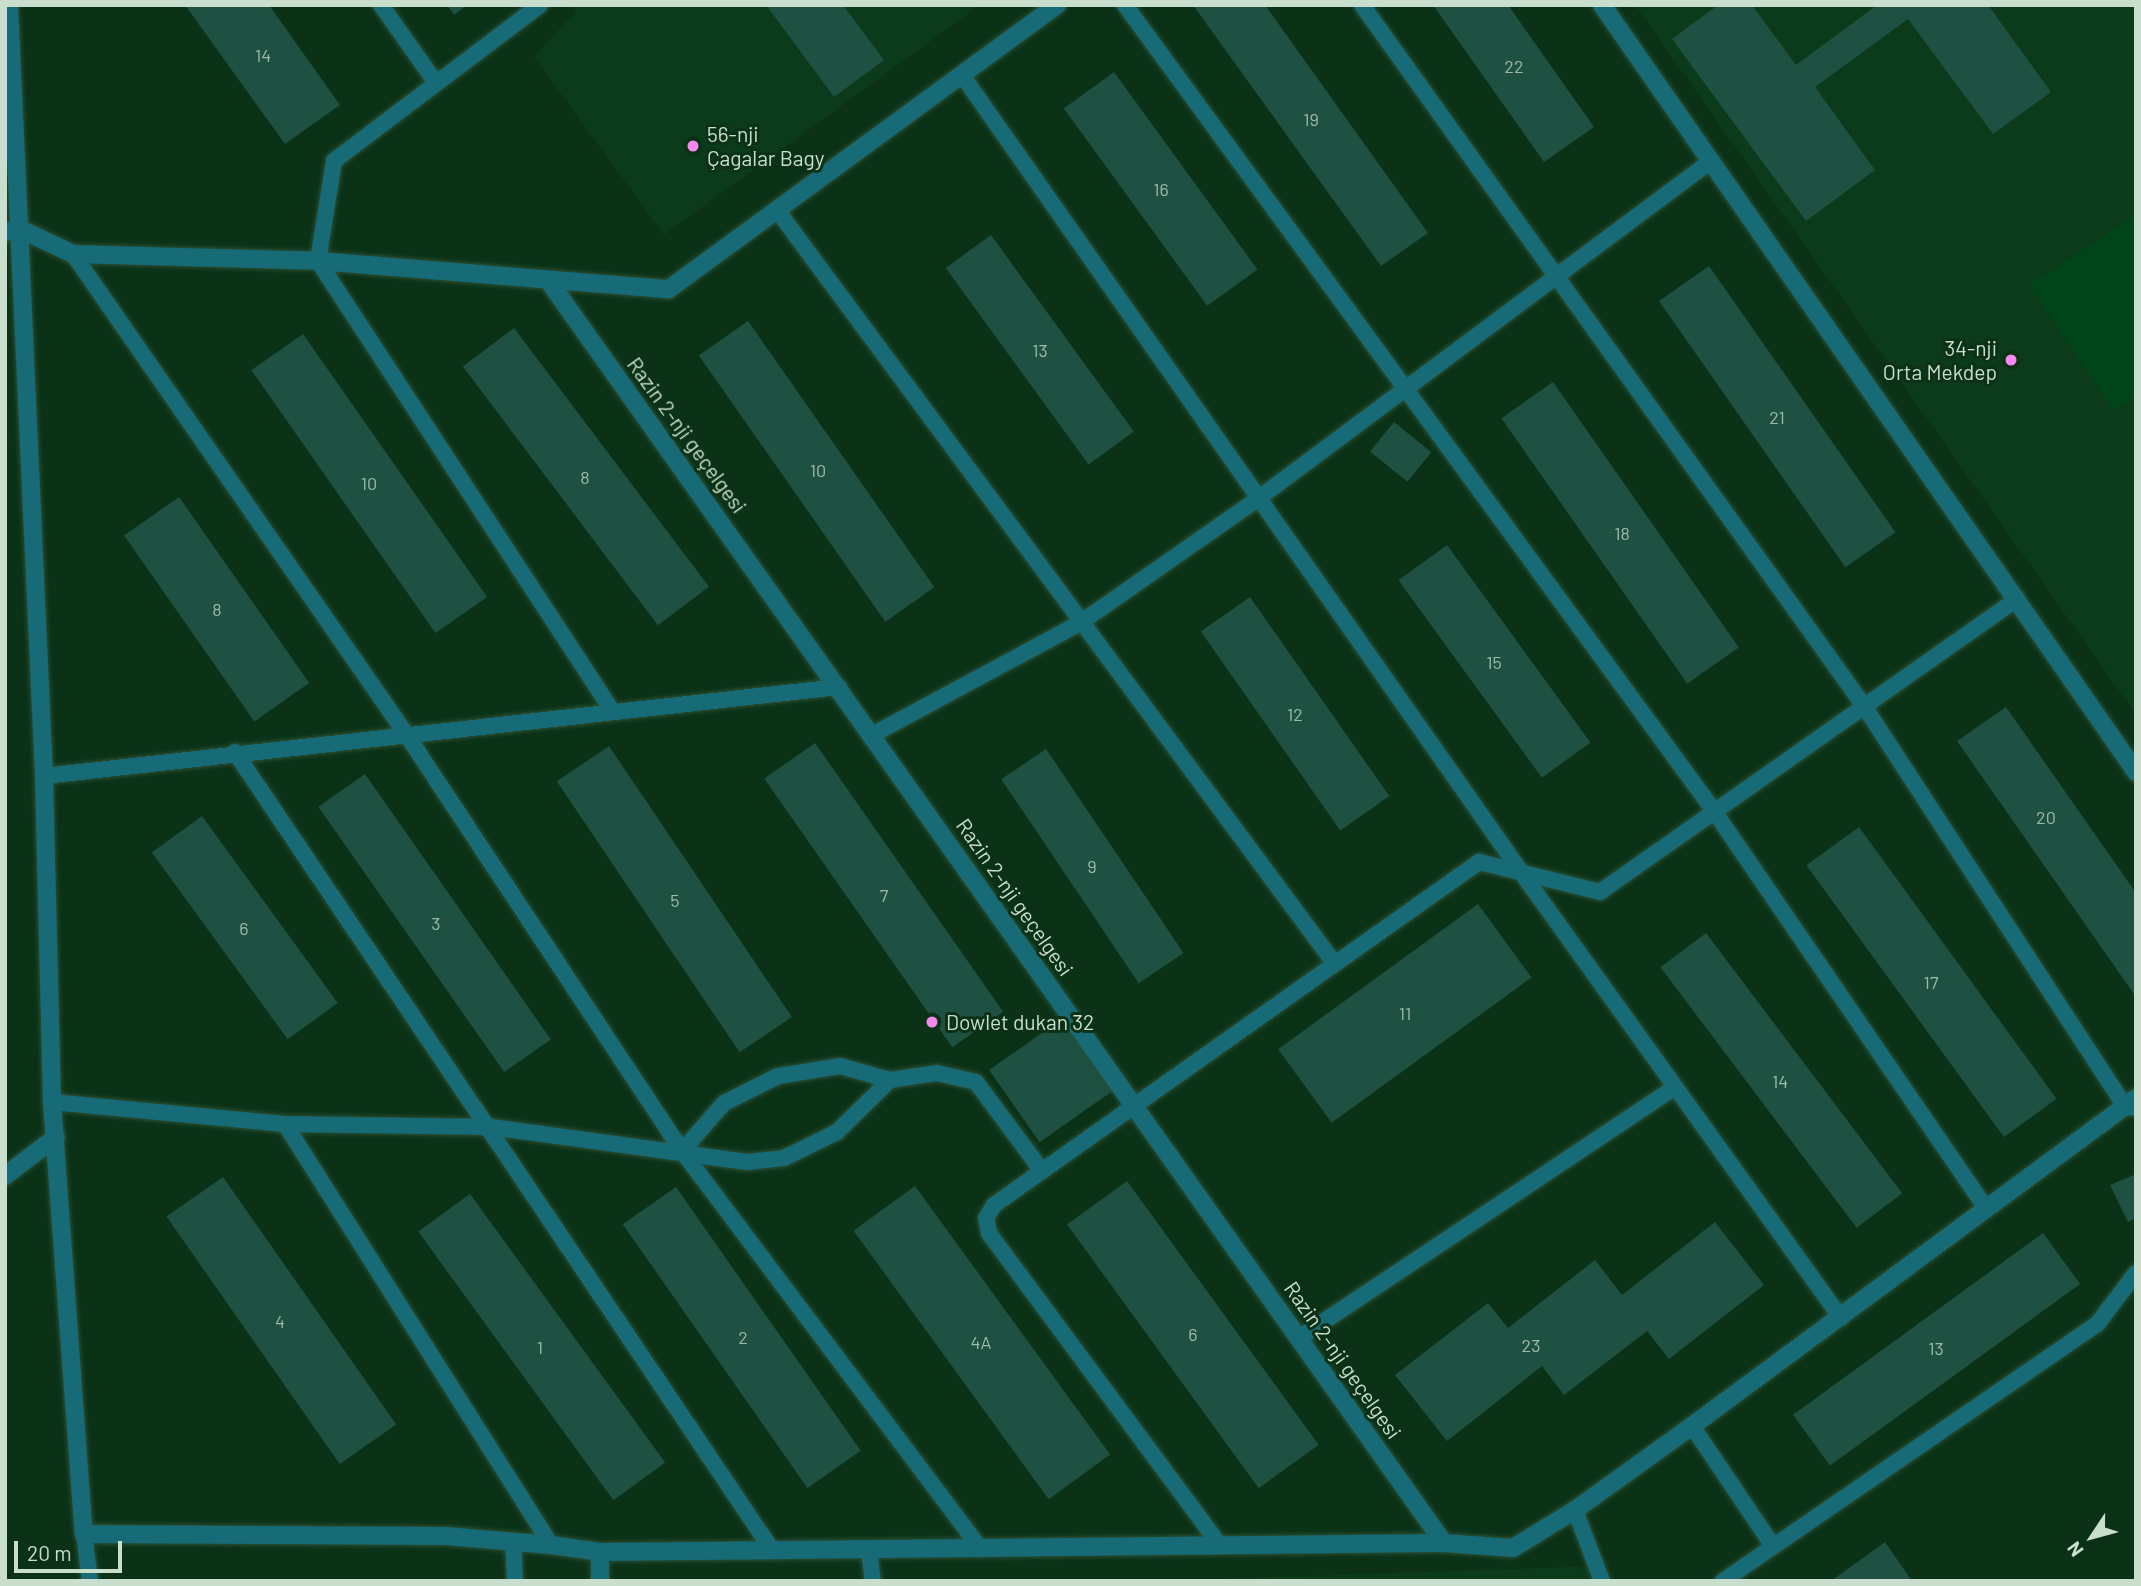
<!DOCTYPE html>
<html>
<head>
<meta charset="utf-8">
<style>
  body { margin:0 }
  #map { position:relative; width:2141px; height:1586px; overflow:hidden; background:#0b3217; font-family:Barlow,sans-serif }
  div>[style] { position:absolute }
  .built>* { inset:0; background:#0b3b1a }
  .green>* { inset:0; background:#00441a }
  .building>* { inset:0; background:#1e5142; transform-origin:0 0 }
  .roads { filter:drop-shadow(0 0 2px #294e34) drop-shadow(0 0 2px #294e34) }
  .service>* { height:16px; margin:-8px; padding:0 8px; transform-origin:8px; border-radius:8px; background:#176b77 }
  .minor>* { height:18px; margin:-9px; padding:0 9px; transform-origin:9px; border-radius:9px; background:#176b77 }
  .dots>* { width:19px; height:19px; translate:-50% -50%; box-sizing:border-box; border:4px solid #0b3217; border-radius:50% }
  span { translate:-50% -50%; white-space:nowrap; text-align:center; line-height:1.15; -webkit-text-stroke:6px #0b3217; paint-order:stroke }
  .number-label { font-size:18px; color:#9ebbaa }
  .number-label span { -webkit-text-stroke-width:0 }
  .poi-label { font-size:21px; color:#c9decc }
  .left { translate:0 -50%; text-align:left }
  .right { translate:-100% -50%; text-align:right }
  .street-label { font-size:21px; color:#c9decc }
  .frame { position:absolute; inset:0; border:7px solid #c9decc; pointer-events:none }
  .north { position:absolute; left:2057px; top:1502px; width:70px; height:70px; -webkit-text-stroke:5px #0b3217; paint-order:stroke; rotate:234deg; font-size:19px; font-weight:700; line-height:28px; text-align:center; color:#c9decc }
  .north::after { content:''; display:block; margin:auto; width:24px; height:32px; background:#c9decc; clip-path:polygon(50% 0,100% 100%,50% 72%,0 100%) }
  .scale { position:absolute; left:14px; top:1541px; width:108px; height:32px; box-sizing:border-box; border:4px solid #c9decc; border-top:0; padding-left:9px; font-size:21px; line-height:24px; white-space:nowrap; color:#c9decc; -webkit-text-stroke:5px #0b3217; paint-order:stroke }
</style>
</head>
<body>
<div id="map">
  <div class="built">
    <div style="clip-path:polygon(574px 5px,980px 5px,664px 235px,534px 57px,575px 12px)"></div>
    <div style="clip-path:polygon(1635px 5px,2136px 5px,2136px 715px)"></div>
    <div style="clip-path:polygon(1601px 1566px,1601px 1581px,1160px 1581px)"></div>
  </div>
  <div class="green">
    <div style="clip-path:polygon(2136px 214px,2136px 396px,2114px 411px,2029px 285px)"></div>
  </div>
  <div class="building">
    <div style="clip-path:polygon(185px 5px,269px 5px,340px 105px,285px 144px)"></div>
    <div style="clip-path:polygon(447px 5px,467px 5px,454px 15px)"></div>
    <div style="clip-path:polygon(766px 5px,843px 5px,884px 60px,834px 97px)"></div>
    <div style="clip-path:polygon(1193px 5px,1265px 5px,1428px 233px,1381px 266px)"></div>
    <div style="clip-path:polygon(1433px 5px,1508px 5px,1594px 127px,1544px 162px)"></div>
    <div style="clip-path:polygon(1718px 5px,1752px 5px,1796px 65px,1877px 5px,1988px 5px,2051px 92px,1993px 134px,1908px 19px,1815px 87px,1875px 170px,1806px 221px,1672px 39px)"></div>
    <div style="left:1114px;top:72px;width:244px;height:62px;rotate:54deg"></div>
    <div style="left:991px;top:235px;width:243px;height:56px;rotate:54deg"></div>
    <div style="left:1709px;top:266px;width:325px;height:61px;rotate:55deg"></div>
    <div style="left:748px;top:321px;width:325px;height:60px;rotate:55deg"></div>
    <div style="left:514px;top:328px;width:324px;height:64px;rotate:53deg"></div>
    <div style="left:303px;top:334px;width:321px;height:63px;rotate:55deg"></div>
    <div style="left:1553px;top:382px;width:324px;height:63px;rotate:55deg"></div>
    <div style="left:1394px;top:422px;width:48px;height:38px;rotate:39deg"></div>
    <div style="left:179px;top:497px;width:227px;height:67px;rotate:55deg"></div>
    <div style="left:1447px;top:545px;width:244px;height:60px;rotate:54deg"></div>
    <div style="left:1250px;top:597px;width:243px;height:60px;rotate:55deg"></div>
    <div style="clip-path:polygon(2006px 707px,2136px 893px,2136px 997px,1957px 741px)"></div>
    <div style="left:815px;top:743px;width:328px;height:62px;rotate:55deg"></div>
    <div style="left:609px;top:746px;width:327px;height:63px;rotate:56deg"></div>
    <div style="left:1046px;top:749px;width:246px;height:54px;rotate:56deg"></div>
    <div style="left:365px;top:774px;width:324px;height:57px;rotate:55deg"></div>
    <div style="left:202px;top:816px;width:231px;height:62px;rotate:54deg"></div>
    <div style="left:1859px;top:827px;width:336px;height:65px;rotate:54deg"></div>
    <div style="left:1478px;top:904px;width:91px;height:247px;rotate:54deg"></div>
    <div style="left:1706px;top:933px;width:326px;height:57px;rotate:53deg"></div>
    <div style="left:1062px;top:1019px;width:88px;height:89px;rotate:55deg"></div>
    <div style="clip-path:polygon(2136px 1174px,2136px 1218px,2128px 1222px,2110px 1185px)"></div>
    <div style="left:223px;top:1177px;width:302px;height:69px;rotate:55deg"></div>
    <div style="left:1127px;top:1181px;width:326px;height:74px;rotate:54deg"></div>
    <div style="left:915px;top:1186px;width:332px;height:76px;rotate:54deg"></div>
    <div style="left:676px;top:1187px;width:322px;height:65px;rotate:55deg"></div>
    <div style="left:470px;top:1194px;width:332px;height:64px;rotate:54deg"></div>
    <div style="clip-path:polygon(1715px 1222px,1764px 1285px,1669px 1359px,1647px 1331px,1564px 1395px,1542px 1366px,1447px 1441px,1395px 1375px,1488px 1303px,1508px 1328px,1595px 1260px,1622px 1295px)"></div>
    <div style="left:2043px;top:1233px;width:63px;height:309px;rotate:54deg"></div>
    <div style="clip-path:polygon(1885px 1542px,1912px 1581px,1831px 1581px)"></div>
  </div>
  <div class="roads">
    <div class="service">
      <div style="left:381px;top:5px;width:95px;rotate:54.8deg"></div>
      <div style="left:540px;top:5px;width:258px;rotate:142.9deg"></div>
      <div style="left:334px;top:161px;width:101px;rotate:99.1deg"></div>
      <div style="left:318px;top:261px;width:539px;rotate:56.81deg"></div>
      <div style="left:1125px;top:5px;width:998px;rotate:53.84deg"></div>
      <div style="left:1714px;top:811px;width:483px;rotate:55.6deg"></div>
      <div style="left:1362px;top:5px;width:862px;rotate:54.39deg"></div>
      <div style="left:1864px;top:706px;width:478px;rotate:56.9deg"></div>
      <div style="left:2125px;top:1106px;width:11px;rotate:10deg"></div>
      <div style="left:962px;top:75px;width:973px;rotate:54.95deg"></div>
      <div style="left:1521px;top:872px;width:549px;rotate:54.34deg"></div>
      <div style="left:777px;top:210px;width:938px;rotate:53.5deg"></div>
      <div style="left:73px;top:254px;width:584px;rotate:55.25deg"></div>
      <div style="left:406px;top:734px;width:500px;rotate:56.5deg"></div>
      <div style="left:682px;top:1151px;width:498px;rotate:53.1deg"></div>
      <div style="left:872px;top:735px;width:236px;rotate:-28.3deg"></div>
      <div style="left:1080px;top:623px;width:218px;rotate:-34.9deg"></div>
      <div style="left:1259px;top:498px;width:564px;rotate:-36.71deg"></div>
      <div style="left:235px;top:752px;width:962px;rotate:56.06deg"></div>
      <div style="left:44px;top:776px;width:800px;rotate:-6.39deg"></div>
      <div style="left:890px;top:1080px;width:48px;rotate:-8.5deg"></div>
      <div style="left:937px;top:1073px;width:40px;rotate:13deg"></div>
      <div style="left:976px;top:1082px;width:111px;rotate:53.4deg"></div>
      <div style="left:52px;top:1102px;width:234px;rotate:5.4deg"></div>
      <div style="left:285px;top:1124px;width:206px;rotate:0.8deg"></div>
      <div style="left:491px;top:1127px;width:258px;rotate:7.8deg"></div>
      <div style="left:747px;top:1162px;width:37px;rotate:-6deg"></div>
      <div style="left:784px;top:1158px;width:59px;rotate:-26.1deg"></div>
      <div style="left:837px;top:1132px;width:74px;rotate:-44.5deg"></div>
      <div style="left:890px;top:1080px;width:52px;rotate:-164.4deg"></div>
      <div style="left:840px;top:1066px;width:63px;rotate:170.8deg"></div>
      <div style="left:778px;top:1076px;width:60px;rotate:153.4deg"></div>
      <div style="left:724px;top:1103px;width:64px;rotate:131.2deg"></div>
      <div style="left:285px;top:1124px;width:498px;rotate:57.7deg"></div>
      <div style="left:1299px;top:1338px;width:452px;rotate:-33.7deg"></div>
      <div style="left:1692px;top:1426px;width:145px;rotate:56deg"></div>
      <div style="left:1575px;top:1510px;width:76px;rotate:69.2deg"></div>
      <div style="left:84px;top:1534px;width:47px;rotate:82.7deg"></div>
      <div style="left:513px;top:1541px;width:40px;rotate:87.1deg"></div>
      <div style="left:1219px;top:1544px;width:387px;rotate:-126.5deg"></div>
      <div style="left:989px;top:1233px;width:15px;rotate:-101deg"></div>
      <div style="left:986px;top:1218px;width:15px;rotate:-58deg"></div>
      <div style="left:994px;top:1205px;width:594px;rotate:-35.27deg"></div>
      <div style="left:1479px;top:862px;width:125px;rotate:13.9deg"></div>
      <div style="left:1600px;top:892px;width:510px;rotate:-35.09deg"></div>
      <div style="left:869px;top:1550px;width:31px;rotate:83deg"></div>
      <div style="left:1723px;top:1581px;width:455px;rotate:-34.5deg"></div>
      <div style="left:2098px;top:1323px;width:63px;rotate:-52.8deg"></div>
    </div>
    <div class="minor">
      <div style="left:9px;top:5px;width:772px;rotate:87.4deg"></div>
      <div style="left:44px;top:776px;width:326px;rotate:88.6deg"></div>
      <div style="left:52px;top:1102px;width:433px;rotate:85.8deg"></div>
      <div style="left:84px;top:1534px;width:362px;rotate:0.3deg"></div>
      <div style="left:446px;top:1536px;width:105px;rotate:4.9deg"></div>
      <div style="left:551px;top:1545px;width:49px;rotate:8.1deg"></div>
      <div style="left:600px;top:1552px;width:29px;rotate:90deg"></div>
      <div style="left:1602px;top:5px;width:935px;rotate:55.15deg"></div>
      <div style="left:5px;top:232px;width:15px;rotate:-11deg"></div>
      <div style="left:20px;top:229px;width:59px;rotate:25.3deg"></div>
      <div style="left:73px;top:254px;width:245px;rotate:1.6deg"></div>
      <div style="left:318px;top:261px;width:352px;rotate:4.6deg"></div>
      <div style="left:669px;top:289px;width:481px;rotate:-36.2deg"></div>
      <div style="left:548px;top:280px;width:1549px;rotate:54.65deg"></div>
      <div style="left:5px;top:1176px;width:64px;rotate:-37.4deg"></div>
      <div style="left:600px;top:1552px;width:844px;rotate:-0.61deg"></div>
      <div style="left:1444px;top:1543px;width:69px;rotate:4.1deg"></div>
      <div style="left:1513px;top:1548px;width:73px;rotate:-31.5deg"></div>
      <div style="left:1575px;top:1510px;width:144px;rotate:-35.7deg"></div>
      <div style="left:1692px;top:1426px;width:552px;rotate:-36.45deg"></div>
    </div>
  </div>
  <div class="dots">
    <div style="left:693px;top:146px;background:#f689ed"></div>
    <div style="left:2011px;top:360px;background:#f689ed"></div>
    <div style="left:932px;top:1022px;background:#f689ed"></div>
  </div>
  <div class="number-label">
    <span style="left:263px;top:55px">14</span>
    <span style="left:1514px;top:66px">22</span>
    <span style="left:1311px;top:119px">19</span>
    <span style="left:1161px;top:189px">16</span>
    <span style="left:1040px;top:350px">13</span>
    <span style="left:1777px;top:417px">21</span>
    <span style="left:818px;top:470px">10</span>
    <span style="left:585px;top:477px">8</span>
    <span style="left:369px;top:483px">10</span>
    <span style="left:1622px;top:533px">18</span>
    <span style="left:217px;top:609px">8</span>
    <span style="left:1494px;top:662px">15</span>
    <span style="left:1295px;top:714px">12</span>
    <span style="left:2046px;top:817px">20</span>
    <span style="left:1092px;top:866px">9</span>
    <span style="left:884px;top:895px">7</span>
    <span style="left:675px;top:900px">5</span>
    <span style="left:436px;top:923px">3</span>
    <span style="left:244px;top:928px">6</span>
    <span style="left:1931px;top:982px">17</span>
    <span style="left:1405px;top:1013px">11</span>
    <span style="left:1780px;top:1081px">14</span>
    <span style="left:280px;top:1321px">4</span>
    <span style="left:1193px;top:1334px">6</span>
    <span style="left:743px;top:1337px">2</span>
    <span style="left:981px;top:1342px">4A</span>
    <span style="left:1531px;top:1345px">23</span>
    <span style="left:540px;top:1347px">1</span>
    <span style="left:1936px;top:1348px">13</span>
  </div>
  <div class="poi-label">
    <span class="left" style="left:707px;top:146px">56-nji<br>Çagalar Bagy</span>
    <span class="right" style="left:1997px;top:360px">34-nji<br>Orta Mekdep</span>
    <span class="left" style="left:946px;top:1022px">Dowlet dukan 32</span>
  </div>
  <div class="street-label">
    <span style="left:687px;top:435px;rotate:54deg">Razin 2-nji geçelgesi</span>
    <span style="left:1015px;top:897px;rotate:55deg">Razin 2-nji geçelgesi</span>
    <span style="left:1343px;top:1360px;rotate:55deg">Razin 2-nji geçelgesi</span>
  </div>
  <div class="frame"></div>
  <div class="north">N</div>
  <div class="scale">20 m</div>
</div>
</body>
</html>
